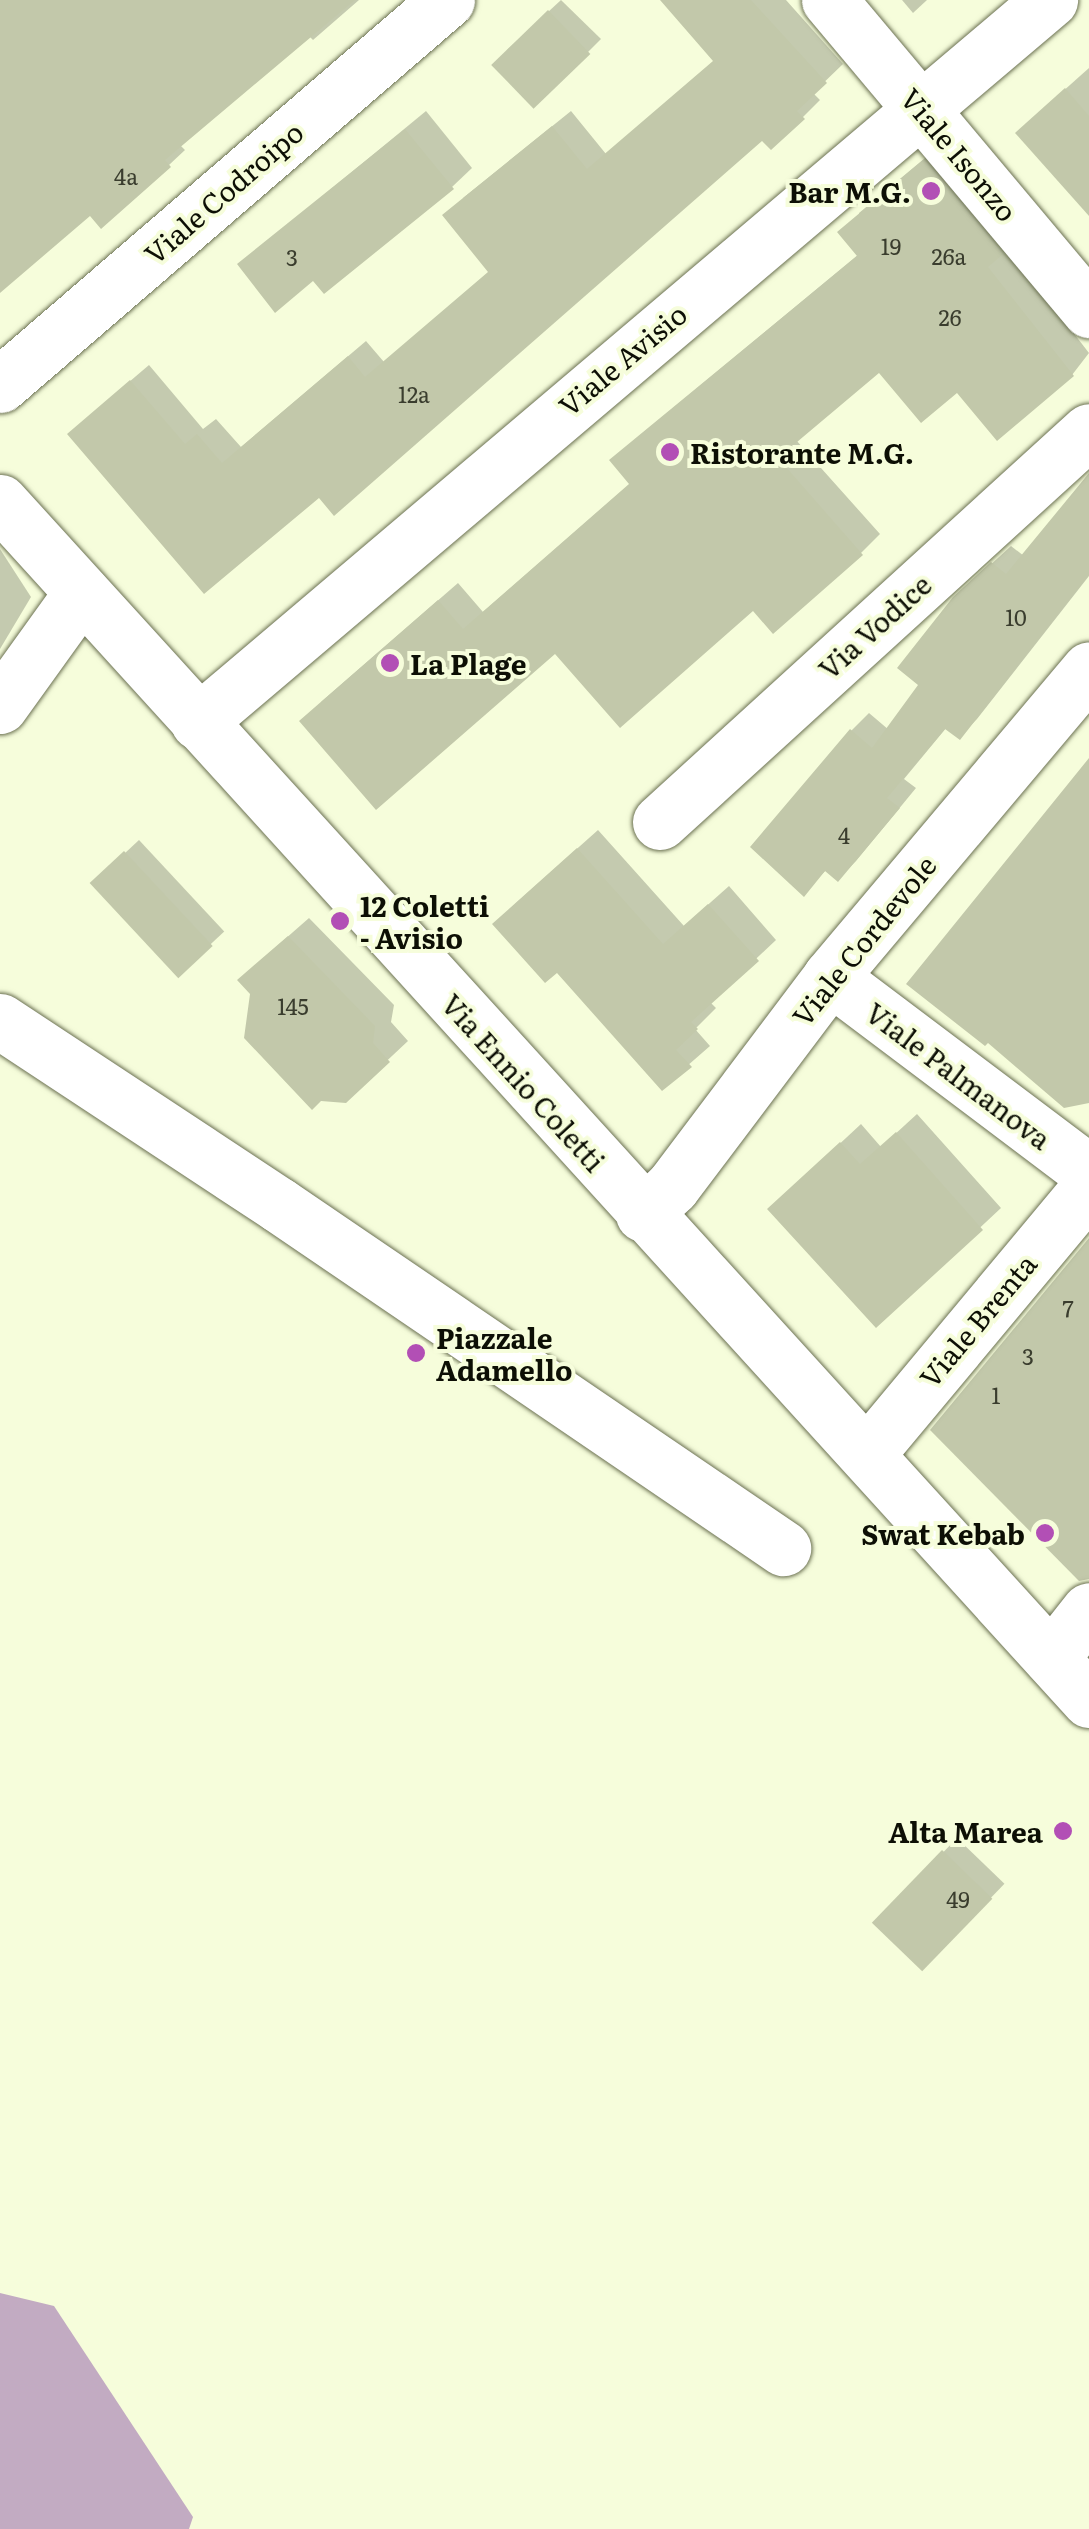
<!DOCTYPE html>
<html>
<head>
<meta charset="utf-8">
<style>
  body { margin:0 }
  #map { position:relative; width:1089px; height:2529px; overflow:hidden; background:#f6fddb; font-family:Literata,serif }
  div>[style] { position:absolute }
  .water>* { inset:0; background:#c2abc2 }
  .shadow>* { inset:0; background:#0003; transform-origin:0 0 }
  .building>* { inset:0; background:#c2c8aa; transform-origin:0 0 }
  .roads { filter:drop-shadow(0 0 2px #6b7152) drop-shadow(0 0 2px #6b7152) }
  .minor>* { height:55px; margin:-27.5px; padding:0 27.5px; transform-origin:27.5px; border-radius:27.5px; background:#fff }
  .dots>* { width:28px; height:28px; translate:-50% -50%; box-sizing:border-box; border:5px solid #f6fddb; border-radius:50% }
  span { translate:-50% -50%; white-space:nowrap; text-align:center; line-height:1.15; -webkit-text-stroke:8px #f6fddb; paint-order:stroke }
  .number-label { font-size:22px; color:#3a3d2e }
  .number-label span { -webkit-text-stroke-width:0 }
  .street-label { font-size:28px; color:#0d0f05 }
  .poi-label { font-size:28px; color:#0d0f05; font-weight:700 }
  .right { translate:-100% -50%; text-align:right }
  .left { translate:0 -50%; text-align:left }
</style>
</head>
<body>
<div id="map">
  <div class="water">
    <div style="clip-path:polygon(0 2293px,54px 2306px,193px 2517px,189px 2529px,0 2529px)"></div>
  </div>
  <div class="shadow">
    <div style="clip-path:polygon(0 0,359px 0,313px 40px,309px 36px,180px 145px,185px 150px,169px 165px,90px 212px,0 290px)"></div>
    <div style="clip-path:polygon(561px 0,601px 39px,588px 52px,507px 50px)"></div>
    <div style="clip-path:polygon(663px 0,786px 0,843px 64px,813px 93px,820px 100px,803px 117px,762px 138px,335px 513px,319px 494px,204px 591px,88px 417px,149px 365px,203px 429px,216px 419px,241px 447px,366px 341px,384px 362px,490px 271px,463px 198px,571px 111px,606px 154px,715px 60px)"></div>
    <div style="clip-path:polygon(902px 0,927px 0,913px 13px)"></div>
    <div style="clip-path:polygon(1089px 68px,1089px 213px,1034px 117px)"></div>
    <div style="clip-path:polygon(426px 111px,472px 168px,452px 187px,314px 278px,240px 264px)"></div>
    <div style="clip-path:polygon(943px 143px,1007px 247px,1089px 353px,1072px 375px,879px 369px,796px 440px,880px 534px,861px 553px,753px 608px,321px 702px,458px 583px,483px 612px,631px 483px,632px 442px,859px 254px,859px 213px)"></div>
    <div style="clip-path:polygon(1089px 478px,1089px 576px,977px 719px,959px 737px,947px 727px,904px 779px,916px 788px,856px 861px,838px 879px,827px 869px,804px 893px,851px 731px,869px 713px,889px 730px,922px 685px,975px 579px,1011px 546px,1024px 556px)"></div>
    <div style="clip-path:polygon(0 549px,31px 597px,0 649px)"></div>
    <div style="clip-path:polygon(598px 830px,684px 926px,729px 886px,776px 940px,710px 1002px,716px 1008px,695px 1029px,710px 1046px,663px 1087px,515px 904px)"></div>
    <div style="left:139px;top:840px;width:125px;height:63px;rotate:47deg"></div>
    <div style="clip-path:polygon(309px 918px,394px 1005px,391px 1022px,408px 1041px,345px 1100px,260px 961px)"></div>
    <div style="clip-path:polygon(917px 1114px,1001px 1208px,877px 1324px,790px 1190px,861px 1124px,881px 1147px)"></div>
    <div style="left:957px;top:1838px;width:66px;height:117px;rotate:44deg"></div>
  </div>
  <div class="building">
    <div style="clip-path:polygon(0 0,355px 0,165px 160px,171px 167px,101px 229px,90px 216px,0 293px)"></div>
    <div style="clip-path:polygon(660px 0,751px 0,827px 83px,797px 111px,805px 119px,771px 150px,762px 141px,334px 516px,319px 498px,204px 594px,67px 434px,130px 380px,185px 444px,197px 434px,222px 463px,348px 356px,365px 377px,488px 272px,442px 215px,552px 126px,587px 169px,713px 61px)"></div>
    <div style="left:548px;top:10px;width:61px;height:79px;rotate:46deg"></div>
    <div style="clip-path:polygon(1065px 88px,1089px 116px,1089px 216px,1015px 133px)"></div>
    <div style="clip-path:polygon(405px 129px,454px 189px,324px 294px,313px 281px,275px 313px,237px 264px)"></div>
    <div style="clip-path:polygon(923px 160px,1002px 255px,988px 267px,1074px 376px,997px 441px,957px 393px,921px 423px,879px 373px,778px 458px,863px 555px,773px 634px,753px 611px,620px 728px,555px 654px,376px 810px,299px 721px,438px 600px,463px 629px,629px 484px,609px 460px,857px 256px,837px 232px)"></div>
    <div style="clip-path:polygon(1089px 473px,1089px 575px,960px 740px,945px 729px,887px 798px,900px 808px,838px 882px,825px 871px,804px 897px,750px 847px,850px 729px,872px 748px,918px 685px,897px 668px,953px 597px,991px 562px,1006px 574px)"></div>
    <div style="clip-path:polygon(1089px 758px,1089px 1103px,1064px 1108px,988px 1043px,985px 1046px,906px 984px)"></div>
    <div style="clip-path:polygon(577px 848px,663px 944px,708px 904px,759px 961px,691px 1022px,698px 1029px,676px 1050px,692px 1067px,662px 1091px,557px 973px,545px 983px,492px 924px)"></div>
    <div style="left:124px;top:851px;width:130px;height:47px;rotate:47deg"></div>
    <div style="clip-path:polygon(288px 936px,375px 1026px,373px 1043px,390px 1062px,346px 1103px,321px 1101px,312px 1110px,244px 1038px,250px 994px,237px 980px)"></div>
    <div style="clip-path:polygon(896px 1132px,983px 1230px,876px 1328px,767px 1209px,840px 1142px,860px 1164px)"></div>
    <div style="clip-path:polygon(1089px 1238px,1089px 1579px,1079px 1581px,930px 1430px)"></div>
    <div style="left:942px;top:1850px;width:70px;height:101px;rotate:44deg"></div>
  </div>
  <div class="roads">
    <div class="minor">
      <div style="left:829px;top:0;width:405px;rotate:50deg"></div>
      <div style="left:0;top:385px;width:590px;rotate:-40.74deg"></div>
      <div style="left:0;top:502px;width:1619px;rotate:47.73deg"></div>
      <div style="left:0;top:706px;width:140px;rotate:-54.3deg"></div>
      <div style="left:198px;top:722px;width:1117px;rotate:-40.28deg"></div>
      <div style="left:660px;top:822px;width:580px;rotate:-42.35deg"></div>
      <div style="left:830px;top:977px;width:324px;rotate:37deg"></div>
      <div style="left:0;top:1021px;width:334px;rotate:33.4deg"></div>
      <div style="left:279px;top:1205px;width:610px;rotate:34.24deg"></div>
      <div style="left:643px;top:1214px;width:40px;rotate:-43deg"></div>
      <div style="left:672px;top:1187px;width:263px;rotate:-53deg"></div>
      <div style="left:830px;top:977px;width:402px;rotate:-49.9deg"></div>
      <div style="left:867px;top:1454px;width:346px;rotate:-50.2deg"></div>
      <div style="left:1051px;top:1658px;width:61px;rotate:-51.6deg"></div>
    </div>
  </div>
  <div class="dots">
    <div style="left:931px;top:191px;background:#b24fb5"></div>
    <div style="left:670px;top:452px;background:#b24fb5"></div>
    <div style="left:390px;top:663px;background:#b24fb5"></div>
    <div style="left:340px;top:921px;background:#b24fb5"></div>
    <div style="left:416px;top:1353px;background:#b24fb5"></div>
    <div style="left:1045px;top:1533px;background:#b24fb5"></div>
    <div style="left:1063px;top:1831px;background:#b24fb5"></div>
  </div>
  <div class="number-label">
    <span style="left:126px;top:176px">4a</span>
    <span style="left:891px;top:246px">19</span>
    <span style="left:949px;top:256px">26a</span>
    <span style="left:292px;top:257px">3</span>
    <span style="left:950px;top:317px">26</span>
    <span style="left:414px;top:394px">12a</span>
    <span style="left:1016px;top:617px">10</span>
    <span style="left:844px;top:835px">4</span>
    <span style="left:293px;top:1006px">145</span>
    <span style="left:1068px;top:1308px">7</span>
    <span style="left:1028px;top:1356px">3</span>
    <span style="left:996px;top:1395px">1</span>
    <span style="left:958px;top:1899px">49</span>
  </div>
  <div class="street-label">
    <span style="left:960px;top:154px;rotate:50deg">Viale Isonzo</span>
    <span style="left:223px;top:192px;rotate:-41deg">Viale Codroipo</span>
    <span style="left:622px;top:359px;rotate:-40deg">Viale Avisio</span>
    <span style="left:874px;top:626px;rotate:-42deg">Via Vodice</span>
    <span style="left:863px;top:940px;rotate:-51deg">Viale Cordevole</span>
    <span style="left:959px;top:1075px;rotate:37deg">Viale Palmanova</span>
    <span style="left:524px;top:1082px;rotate:48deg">Via Ennio Coletti</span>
    <span style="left:977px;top:1320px;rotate:-50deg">Viale Brenta</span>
  </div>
  <div class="poi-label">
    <span class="right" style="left:911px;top:191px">Bar M.G.</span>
    <span class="left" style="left:690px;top:452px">Ristorante M.G.</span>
    <span class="left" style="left:410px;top:663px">La Plage</span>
    <span class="left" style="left:360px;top:921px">12 Coletti<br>- Avisio</span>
    <span class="left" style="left:436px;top:1353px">Piazzale<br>Adamello</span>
    <span class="right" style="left:1025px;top:1533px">Swat Kebab</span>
    <span class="right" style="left:1043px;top:1831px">Alta Marea</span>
  </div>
</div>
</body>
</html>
